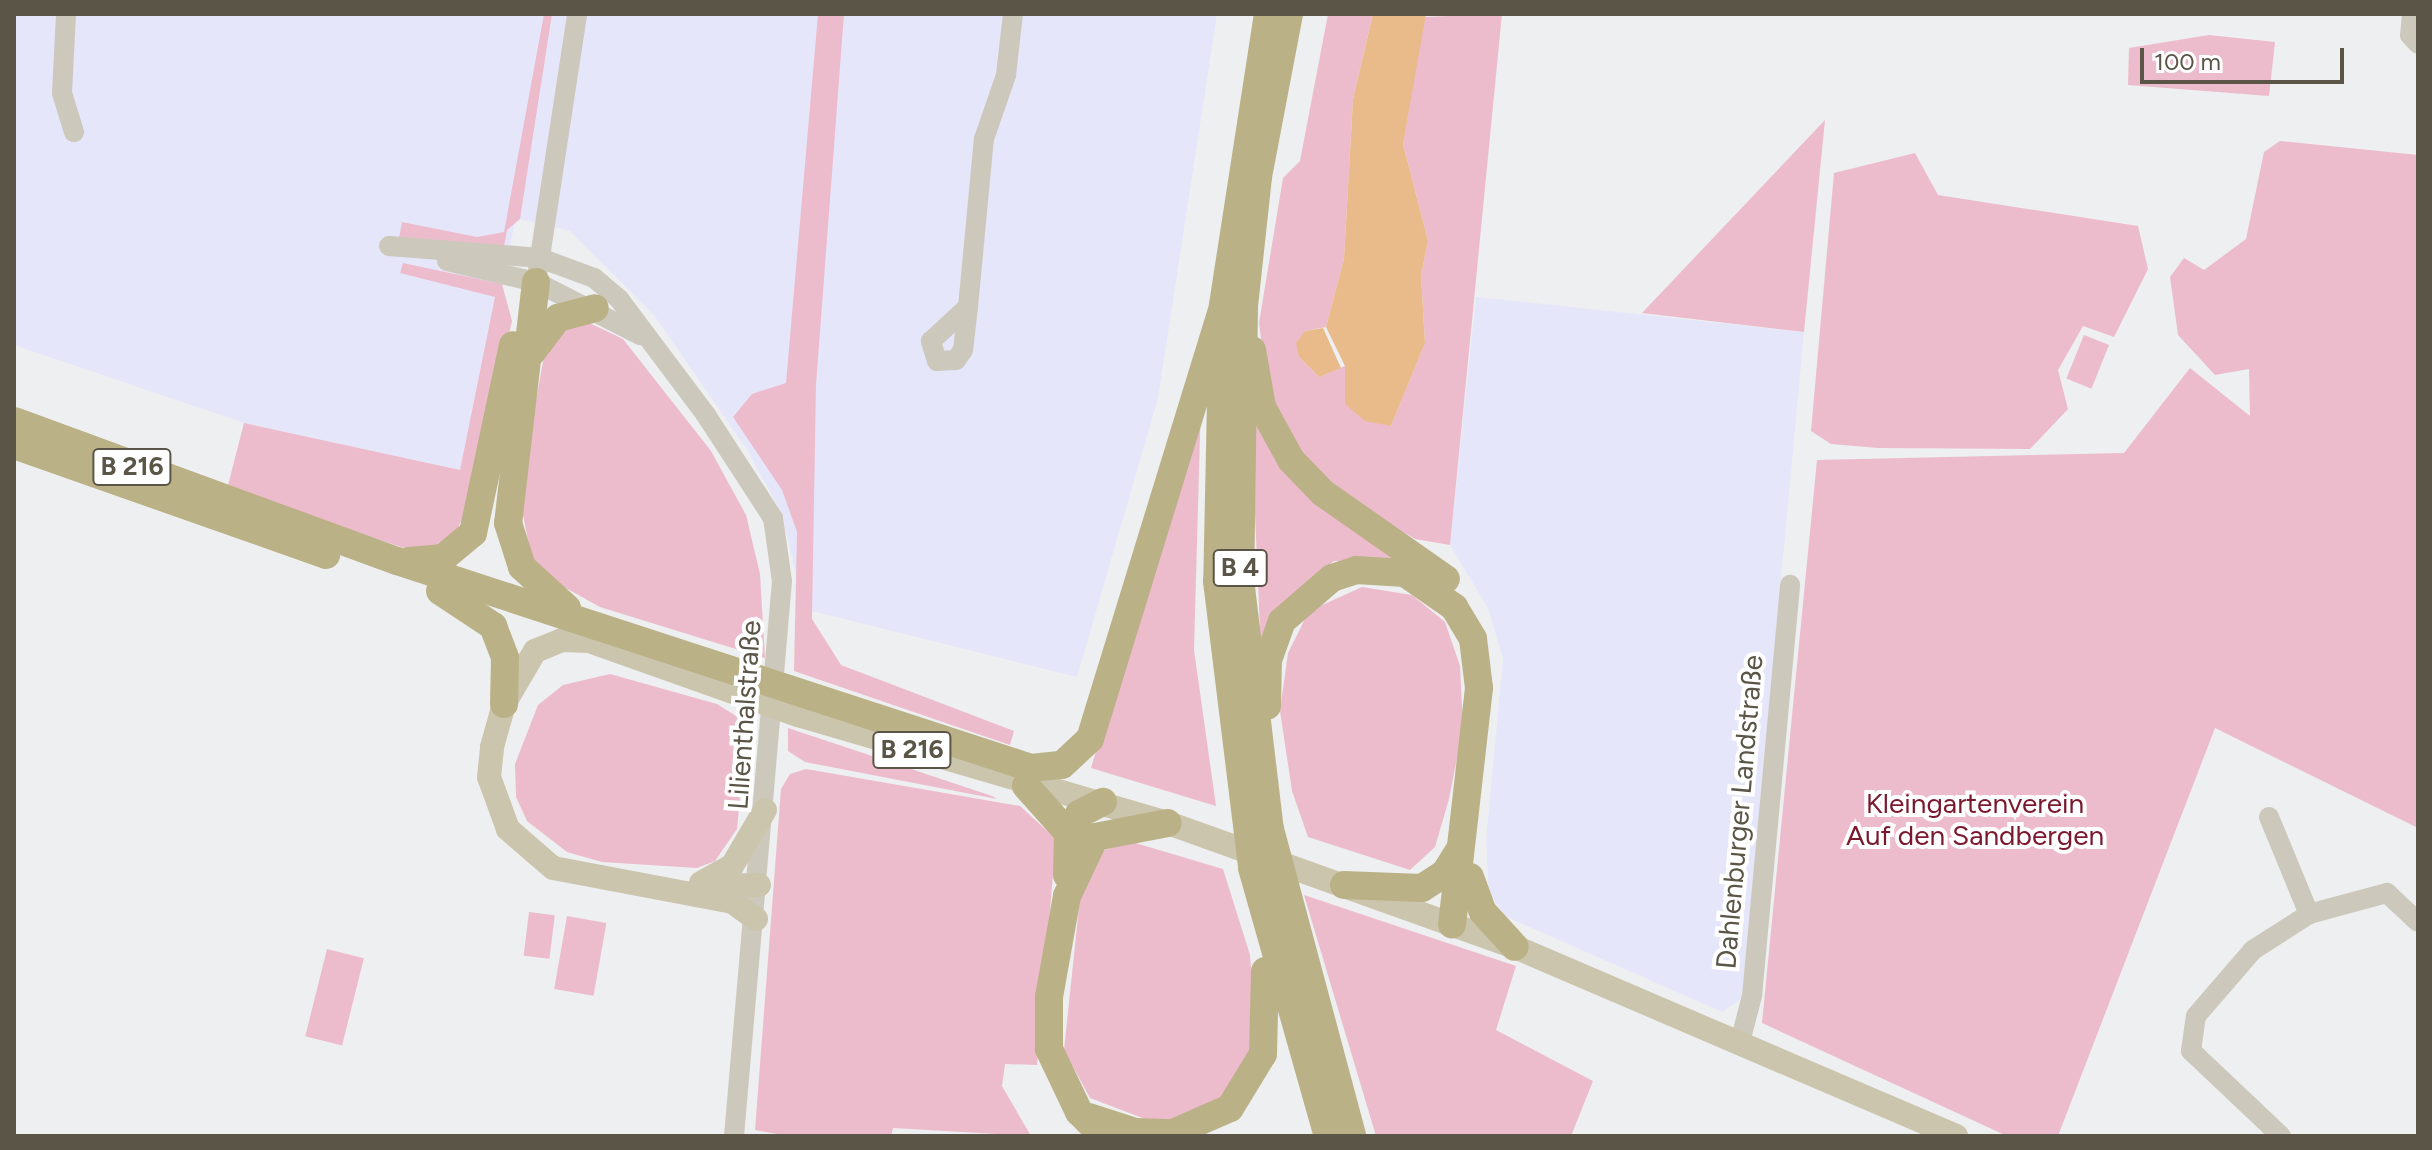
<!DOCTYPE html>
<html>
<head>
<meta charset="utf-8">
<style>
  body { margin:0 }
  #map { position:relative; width:2432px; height:1150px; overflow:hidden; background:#edeff0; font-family:Figtree,sans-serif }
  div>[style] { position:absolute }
  .commercial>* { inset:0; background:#e6e6fb }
  .green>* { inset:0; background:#edbccc; transform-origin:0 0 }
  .water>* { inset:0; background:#e9ba8a }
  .minor>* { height:20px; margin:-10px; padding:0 10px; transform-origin:10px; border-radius:10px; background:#ccc8bc }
  .major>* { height:24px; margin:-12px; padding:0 12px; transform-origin:12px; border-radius:12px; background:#ccc5ad }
  .highway>* { height:28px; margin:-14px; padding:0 14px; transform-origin:14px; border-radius:14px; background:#bbb186 }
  span { translate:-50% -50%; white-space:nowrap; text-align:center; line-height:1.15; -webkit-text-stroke:8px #fff; paint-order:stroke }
  .shield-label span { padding:2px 6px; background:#fff; border:2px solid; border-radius:6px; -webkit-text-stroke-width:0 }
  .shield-label { font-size:26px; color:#5a5546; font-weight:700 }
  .street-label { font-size:28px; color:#5a5546 }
  .park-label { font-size:28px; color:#7a182d }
  .frame { position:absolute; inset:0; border:16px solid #5a5546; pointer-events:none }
  .scale { position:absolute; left:2140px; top:48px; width:204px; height:36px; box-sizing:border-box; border:4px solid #5a5546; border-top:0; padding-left:10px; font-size:24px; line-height:28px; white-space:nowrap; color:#5a5546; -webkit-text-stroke:6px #fff; paint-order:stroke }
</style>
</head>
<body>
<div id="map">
  <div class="commercial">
    <div style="clip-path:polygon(14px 14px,1217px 14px,1158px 398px,1077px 677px,804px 609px,782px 514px,748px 451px,654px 315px,570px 231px,516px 218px,460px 470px,244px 423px,14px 345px)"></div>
    <div style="clip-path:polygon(1476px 297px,1804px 332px,1742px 998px,1722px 1012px,1505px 916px,1489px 892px,1486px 841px,1503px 659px,1488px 608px,1450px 545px)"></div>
  </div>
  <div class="green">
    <div style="clip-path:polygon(544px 14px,552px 14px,520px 219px,507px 230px,503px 252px,399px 238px,402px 222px,477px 237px,504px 232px)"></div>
    <div style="clip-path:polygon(818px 14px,844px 14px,816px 385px,812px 619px,841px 665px,1014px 731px,1010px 745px,794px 671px,797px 532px,782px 490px,733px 417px,752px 394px,786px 383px)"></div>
    <div style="clip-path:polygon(1328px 14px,1373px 14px,1353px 99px,1344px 259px,1326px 327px,1305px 331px,1299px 357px,1319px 377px,1345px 366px,1345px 404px,1391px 426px,1425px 343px,1421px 275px,1428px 241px,1403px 144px,1424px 17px,1502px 14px,1450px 545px,1415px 539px,1364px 509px,1300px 455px,1270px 404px,1259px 323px,1283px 178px,1300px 161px)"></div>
    <div style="clip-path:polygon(2209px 35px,2275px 42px,2269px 96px,2128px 85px,2129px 48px)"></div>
    <div style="clip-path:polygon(1825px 120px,1804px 332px,1642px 313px)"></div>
    <div style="clip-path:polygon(2280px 141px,2418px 155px,2418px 828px,2215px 728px,2058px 1136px,2007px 1136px,1762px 1023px,1817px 460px,2124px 453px,2190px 368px,2250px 416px,2249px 369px,2215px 375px,2178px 335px,2170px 277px,2184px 258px,2204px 270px,2246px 239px,2264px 152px)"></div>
    <div style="clip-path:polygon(1915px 153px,1938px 195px,2138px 226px,2148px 269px,2114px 337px,2083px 326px,2058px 370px,2068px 409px,2030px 449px,1878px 448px,1831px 444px,1811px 431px,1834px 173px)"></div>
    <div style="clip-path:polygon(403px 263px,502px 284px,512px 321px,473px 495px,456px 532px,422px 554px,227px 489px,244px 423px,460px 470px,495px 297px,400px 273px)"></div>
    <div style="clip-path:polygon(581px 319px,623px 339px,711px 451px,746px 515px,760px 574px,765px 658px,600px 607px,546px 577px,532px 560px,519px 495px,546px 345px,558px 329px)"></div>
    <div style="left:2084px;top:335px;width:27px;height:47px;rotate:22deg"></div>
    <div style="clip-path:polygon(1201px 400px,1194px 650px,1216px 806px,1091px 768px)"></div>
    <div style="clip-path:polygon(1250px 400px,1407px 560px,1334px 561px,1280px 605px,1261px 652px)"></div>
    <div style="clip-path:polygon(1362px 587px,1412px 595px,1445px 622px,1460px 666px,1463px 727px,1449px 799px,1435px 847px,1410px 870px,1308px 837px,1292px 791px,1280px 711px,1288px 653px,1309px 611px)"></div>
    <div style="clip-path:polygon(610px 674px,717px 704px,747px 723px,737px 829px,715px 861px,697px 868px,602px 862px,567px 852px,527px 821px,516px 797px,515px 764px,538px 705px,563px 685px)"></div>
    <div style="clip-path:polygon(788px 728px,992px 796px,997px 799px,805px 762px,788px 751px)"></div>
    <div style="clip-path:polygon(806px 769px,1020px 806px,1056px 839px,1037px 1065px,1005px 1064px,1002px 1086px,1031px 1136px,893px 1128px,891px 1136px,788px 1136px,755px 1130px,781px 789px,790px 774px)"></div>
    <div style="clip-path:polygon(1132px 842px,1223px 869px,1250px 955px,1256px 1032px,1245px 1069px,1226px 1098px,1192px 1120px,1153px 1122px,1090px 1098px,1064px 1050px,1080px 898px,1097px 852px)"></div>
    <div style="clip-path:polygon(1304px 895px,1516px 966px,1496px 1030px,1593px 1081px,1571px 1136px,1376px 1136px)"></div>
    <div style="left:529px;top:912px;width:26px;height:44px;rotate:7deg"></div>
    <div style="left:567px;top:916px;width:40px;height:74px;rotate:10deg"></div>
    <div style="left:327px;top:949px;width:38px;height:90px;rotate:14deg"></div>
  </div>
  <div class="water">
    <div style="clip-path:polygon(1373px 14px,1426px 14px,1403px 144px,1428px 241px,1421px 275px,1425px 343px,1391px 426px,1365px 421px,1345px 404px,1345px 366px,1326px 327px,1344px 259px,1353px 99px)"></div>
    <div style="clip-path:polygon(1323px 328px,1341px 368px,1319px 377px,1299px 357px,1296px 343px,1305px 331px)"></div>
  </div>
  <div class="minor">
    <div style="left:66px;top:14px;width:79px;rotate:92.9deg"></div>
    <div style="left:62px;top:93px;width:41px;rotate:72.9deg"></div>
    <div style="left:2412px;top:14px;width:21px;rotate:95deg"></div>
    <div style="left:2410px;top:35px;width:12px;rotate:48deg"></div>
    <div style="left:389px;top:246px;width:151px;rotate:4.5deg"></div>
    <div style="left:540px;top:258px;width:58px;rotate:20.3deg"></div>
    <div style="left:594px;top:278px;width:33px;rotate:40deg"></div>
    <div style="left:619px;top:299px;width:145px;rotate:53.1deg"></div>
    <div style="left:706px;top:415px;width:123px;rotate:57deg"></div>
    <div style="left:773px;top:518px;width:64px;rotate:81.9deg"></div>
    <div style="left:782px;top:581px;width:557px;rotate:94.94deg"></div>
    <div style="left:447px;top:261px;width:91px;rotate:13.3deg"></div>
    <div style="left:536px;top:282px;width:117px;rotate:27deg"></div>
    <div style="left:538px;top:270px;width:259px;rotate:-81.3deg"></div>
    <div style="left:968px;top:307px;width:43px;rotate:96.6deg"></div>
    <div style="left:963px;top:350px;width:12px;rotate:125deg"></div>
    <div style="left:956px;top:360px;width:19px;rotate:177deg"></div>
    <div style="left:937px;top:361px;width:21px;rotate:-107deg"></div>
    <div style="left:931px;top:341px;width:50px;rotate:-42.6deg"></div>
    <div style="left:968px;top:307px;width:169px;rotate:-84.6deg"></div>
    <div style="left:984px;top:139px;width:68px;rotate:-71deg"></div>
    <div style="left:1006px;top:75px;width:61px;rotate:-83.5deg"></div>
    <div style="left:2269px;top:817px;width:105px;rotate:67.6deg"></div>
    <div style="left:1740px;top:1042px;width:48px;rotate:-75.4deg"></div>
    <div style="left:1752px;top:996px;width:413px;rotate:-84.7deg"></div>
    <div style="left:2281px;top:1136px;width:124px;rotate:-136.6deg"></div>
    <div style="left:2191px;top:1051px;width:35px;rotate:-82deg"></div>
    <div style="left:2196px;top:1016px;width:87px;rotate:-49.2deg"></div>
    <div style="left:2253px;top:950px;width:67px;rotate:-32.7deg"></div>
    <div style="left:2309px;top:914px;width:81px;rotate:-15.1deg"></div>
    <div style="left:2387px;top:893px;width:42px;rotate:43.1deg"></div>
  </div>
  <div class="major">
    <div style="left:701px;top:883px;width:35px;rotate:-29deg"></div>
    <div style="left:732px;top:866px;width:65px;rotate:-59.5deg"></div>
    <div style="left:703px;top:886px;width:56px;rotate:-1deg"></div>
    <div style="left:756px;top:919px;width:29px;rotate:-144deg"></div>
    <div style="left:733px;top:902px;width:183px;rotate:-169.3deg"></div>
    <div style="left:553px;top:868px;width:60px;rotate:-139.1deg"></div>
    <div style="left:508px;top:829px;width:55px;rotate:-110.1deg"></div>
    <div style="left:489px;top:777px;width:30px;rotate:-84deg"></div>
    <div style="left:492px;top:747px;width:45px;rotate:-74.4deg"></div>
    <div style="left:504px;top:704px;width:61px;rotate:-59.7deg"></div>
    <div style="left:535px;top:651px;width:29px;rotate:-22deg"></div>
    <div style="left:562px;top:640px;width:27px;rotate:2deg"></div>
    <div style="left:589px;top:641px;width:222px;rotate:19.5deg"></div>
    <div style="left:798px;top:715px;width:385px;rotate:16.3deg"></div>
    <div style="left:1168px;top:823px;width:368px;rotate:19.7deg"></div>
    <div style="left:1515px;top:947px;width:480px;rotate:23.2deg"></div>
  </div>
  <div class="highway">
    <div style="left:1268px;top:14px;width:295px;rotate:98.8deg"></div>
    <div style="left:1223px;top:306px;width:275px;rotate:91.2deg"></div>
    <div style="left:1217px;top:581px;width:289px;rotate:83deg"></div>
    <div style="left:1252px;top:868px;width:279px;rotate:74.2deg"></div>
    <div style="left:1289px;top:14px;width:166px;rotate:100.8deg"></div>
    <div style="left:1258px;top:177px;width:130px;rotate:96.2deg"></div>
    <div style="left:1244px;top:306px;width:273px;rotate:90.8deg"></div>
    <div style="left:1240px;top:579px;width:252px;rotate:83.2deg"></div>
    <div style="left:1270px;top:829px;width:318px;rotate:75deg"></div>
    <div style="left:536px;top:282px;width:243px;rotate:96.6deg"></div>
    <div style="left:508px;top:523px;width:46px;rotate:72.3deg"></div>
    <div style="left:522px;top:567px;width:61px;rotate:42.3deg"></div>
    <div style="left:1252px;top:350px;width:58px;rotate:80deg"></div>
    <div style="left:1262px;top:407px;width:60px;rotate:61.3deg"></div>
    <div style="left:1291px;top:460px;width:46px;rotate:45.9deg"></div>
    <div style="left:1323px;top:493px;width:150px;rotate:35deg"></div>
    <div style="left:532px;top:352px;width:43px;rotate:-52.6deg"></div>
    <div style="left:558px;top:318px;width:38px;rotate:-15deg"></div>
    <div style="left:14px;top:421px;width:408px;rotate:20.1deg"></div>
    <div style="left:397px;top:561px;width:667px;rotate:18.08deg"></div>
    <div style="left:1031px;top:768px;width:31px;rotate:-6deg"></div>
    <div style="left:1062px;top:765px;width:38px;rotate:-43deg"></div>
    <div style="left:1090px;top:739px;width:453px;rotate:-72.9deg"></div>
    <div style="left:14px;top:445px;width:331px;rotate:19.4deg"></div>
    <div style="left:409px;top:561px;width:34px;rotate:-5deg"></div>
    <div style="left:443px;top:558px;width:39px;rotate:-40deg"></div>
    <div style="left:473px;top:533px;width:192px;rotate:-78deg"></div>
    <div style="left:440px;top:591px;width:64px;rotate:33.4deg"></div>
    <div style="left:493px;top:626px;width:34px;rotate:69deg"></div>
    <div style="left:505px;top:658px;width:46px;rotate:91.2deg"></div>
    <div style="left:1267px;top:706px;width:46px;rotate:-88.8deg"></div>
    <div style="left:1268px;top:660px;width:41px;rotate:-70.3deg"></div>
    <div style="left:1282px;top:621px;width:66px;rotate:-40.7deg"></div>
    <div style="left:1332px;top:578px;width:25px;rotate:-18deg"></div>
    <div style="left:1356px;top:570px;width:49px;rotate:3.5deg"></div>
    <div style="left:1405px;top:573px;width:60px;rotate:34.8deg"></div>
    <div style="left:1454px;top:607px;width:37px;rotate:59deg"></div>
    <div style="left:1473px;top:639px;width:49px;rotate:83deg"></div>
    <div style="left:1479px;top:688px;width:238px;rotate:96.5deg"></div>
    <div style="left:1026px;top:786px;width:63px;rotate:48.2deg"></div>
    <div style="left:1067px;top:875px;width:42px;rotate:-88.6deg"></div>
    <div style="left:1068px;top:833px;width:22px;rotate:-60deg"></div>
    <div style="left:1079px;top:814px;width:27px;rotate:-27deg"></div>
    <div style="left:1470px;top:877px;width:37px;rotate:70deg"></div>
    <div style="left:1483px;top:912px;width:47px;rotate:47.6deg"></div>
    <div style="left:1344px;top:885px;width:78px;rotate:2.2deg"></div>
    <div style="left:1422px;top:888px;width:27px;rotate:-33deg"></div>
    <div style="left:1445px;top:873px;width:26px;rotate:-58deg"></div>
    <div style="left:1089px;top:1117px;width:48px;rotate:18.1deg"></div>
    <div style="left:1135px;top:1132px;width:38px;rotate:2deg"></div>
    <div style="left:1173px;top:1133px;width:62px;rotate:-23.7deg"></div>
    <div style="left:1230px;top:1108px;width:63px;rotate:-58.6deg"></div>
    <div style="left:1263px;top:1054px;width:83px;rotate:-88.6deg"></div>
    <div style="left:1103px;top:1136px;width:34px;rotate:-135deg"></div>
    <div style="left:1079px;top:1112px;width:70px;rotate:-115.5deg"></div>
    <div style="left:1049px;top:1049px;width:52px;rotate:-90deg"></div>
    <div style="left:1049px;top:997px;width:103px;rotate:-79.9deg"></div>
    <div style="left:1067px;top:896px;width:65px;rotate:-64.6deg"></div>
    <div style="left:1095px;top:837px;width:74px;rotate:-10.9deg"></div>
  </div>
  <div class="shield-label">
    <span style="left:132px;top:467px">B 216</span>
    <span style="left:1240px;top:568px">B 4</span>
    <span style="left:912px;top:750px">B 216</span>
  </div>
  <div class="street-label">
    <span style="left:744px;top:715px;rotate:-86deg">Lilienthalstraße</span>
    <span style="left:1739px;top:812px;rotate:-85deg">Dahlenburger Landstraße</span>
  </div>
  <div class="park-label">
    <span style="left:1975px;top:819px">Kleingartenverein<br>Auf den Sandbergen</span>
  </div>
  <div class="frame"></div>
  <div class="scale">100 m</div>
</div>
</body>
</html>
